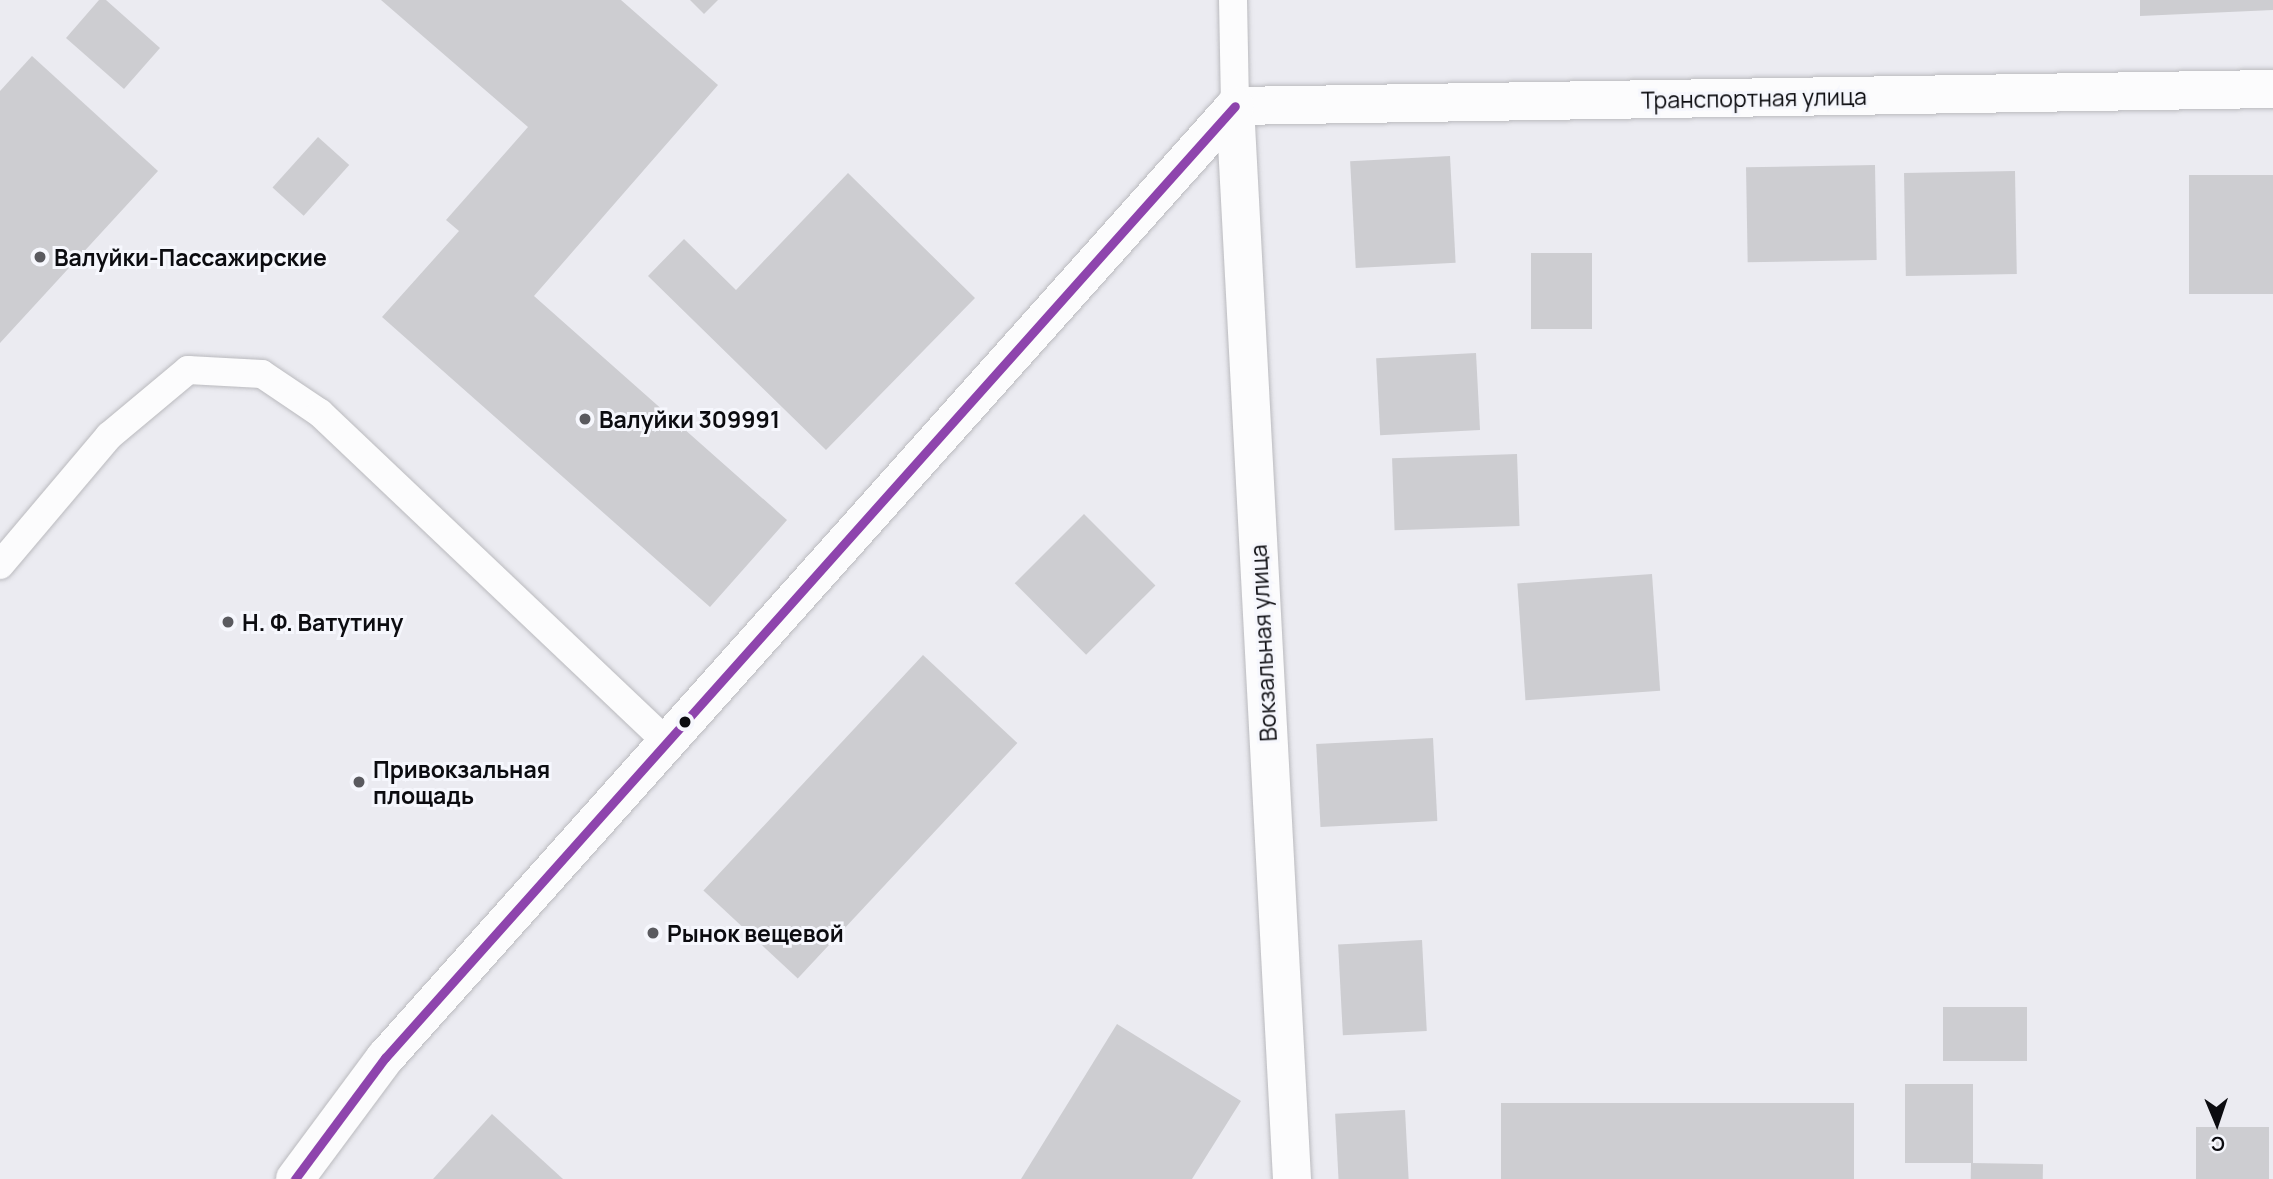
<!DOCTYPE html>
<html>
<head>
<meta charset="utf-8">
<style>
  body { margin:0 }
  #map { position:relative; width:2273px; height:1179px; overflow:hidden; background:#ebebf1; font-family:Manrope,sans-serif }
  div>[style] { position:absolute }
  .building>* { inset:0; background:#cdcdd1; transform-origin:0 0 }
  .roads { filter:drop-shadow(0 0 2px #bababe) drop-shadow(0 0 2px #bababe) }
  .service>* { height:28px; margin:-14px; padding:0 14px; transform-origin:14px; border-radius:14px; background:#fcfcfd }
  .minor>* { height:38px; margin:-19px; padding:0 19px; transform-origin:19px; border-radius:19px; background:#fcfcfd }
  .bus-1>* { height:9px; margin:-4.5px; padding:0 4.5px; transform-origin:4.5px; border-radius:4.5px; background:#8e44ad }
  .dots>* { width:19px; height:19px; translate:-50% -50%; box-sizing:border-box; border:4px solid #f6f7fd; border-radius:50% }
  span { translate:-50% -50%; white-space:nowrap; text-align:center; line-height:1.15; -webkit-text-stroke:6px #f6f7fd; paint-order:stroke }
  .street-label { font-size:23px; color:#0c0c10 }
  .poi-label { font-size:23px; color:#0c0c10; font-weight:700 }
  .left { translate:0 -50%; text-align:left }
  .north { position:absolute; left:2182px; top:1088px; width:70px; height:70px; -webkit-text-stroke:5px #f6f7fd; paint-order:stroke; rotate:178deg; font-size:19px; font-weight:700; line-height:28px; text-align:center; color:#0c0c10 }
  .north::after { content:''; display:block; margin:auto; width:24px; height:32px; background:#0c0c10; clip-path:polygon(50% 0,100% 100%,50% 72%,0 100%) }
</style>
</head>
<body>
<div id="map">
  <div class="building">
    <div style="clip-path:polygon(99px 0,106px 0,160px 48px,124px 89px,66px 38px)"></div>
    <div style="clip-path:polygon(381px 0,621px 0,718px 85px,534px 296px,787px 520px,710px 607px,382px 317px,459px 231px,446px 220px,528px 127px)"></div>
    <div style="clip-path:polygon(690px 0,718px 0,704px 14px)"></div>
    <div style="clip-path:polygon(2140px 0,2273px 0,2273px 10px,2140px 16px)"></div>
    <div style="clip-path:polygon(32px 56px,158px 171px,0 343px,0 91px)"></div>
    <div style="left:318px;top:137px;width:42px;height:68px;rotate:42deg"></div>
    <div style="left:1450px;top:156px;width:107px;height:100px;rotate:87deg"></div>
    <div style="left:1875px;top:165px;width:95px;height:129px;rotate:89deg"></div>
    <div style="left:2015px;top:171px;width:103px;height:111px;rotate:89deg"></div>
    <div style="clip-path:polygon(848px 173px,975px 298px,826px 450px,648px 276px,684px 239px,736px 290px)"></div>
    <div style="left:2273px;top:175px;width:119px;height:84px;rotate:90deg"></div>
    <div style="left:1531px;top:253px;width:61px;height:76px"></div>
    <div style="left:1476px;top:353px;width:77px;height:100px;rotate:87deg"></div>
    <div style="left:1517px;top:454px;width:72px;height:125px;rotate:88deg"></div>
    <div style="left:1084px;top:514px;width:101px;height:98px;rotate:45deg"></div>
    <div style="left:1652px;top:574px;width:117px;height:135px;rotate:86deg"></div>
    <div style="left:923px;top:655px;width:129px;height:322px;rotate:43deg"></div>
    <div style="left:1433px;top:738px;width:83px;height:117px;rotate:87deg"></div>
    <div style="left:1422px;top:940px;width:91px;height:84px;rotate:87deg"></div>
    <div style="left:1943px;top:1007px;width:84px;height:54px"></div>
    <div style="clip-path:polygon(1117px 1024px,1241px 1101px,1192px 1179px,1021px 1179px)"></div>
    <div style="left:1905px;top:1084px;width:68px;height:79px"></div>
    <div style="left:1501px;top:1103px;width:353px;height:76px"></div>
    <div style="left:1405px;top:1110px;width:69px;height:70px;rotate:87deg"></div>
    <div style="clip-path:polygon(492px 1114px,563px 1179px,433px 1179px)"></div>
    <div style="left:2196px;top:1127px;width:73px;height:52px"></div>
    <div style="left:1971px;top:1163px;width:72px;height:16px;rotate:1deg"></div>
  </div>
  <div class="roads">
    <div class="service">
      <div style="left:1233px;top:0;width:106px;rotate:88.9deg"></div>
      <div style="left:0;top:565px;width:169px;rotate:-49.8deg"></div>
      <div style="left:109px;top:436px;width:103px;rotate:-39.9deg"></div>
      <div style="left:188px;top:370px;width:74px;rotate:3.1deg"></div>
      <div style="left:262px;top:374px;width:70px;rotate:33.9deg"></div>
      <div style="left:320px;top:413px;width:478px;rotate:43.5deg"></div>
    </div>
    <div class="minor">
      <div style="left:1235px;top:106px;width:1075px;rotate:86.96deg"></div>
      <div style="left:1235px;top:106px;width:1038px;rotate:-0.94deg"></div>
      <div style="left:295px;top:1179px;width:151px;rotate:-53.4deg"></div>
      <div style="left:385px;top:1058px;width:1276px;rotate:-48.24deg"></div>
    </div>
  </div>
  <div class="bus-1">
    <div style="left:295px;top:1179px;width:151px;rotate:-53.4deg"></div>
    <div style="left:385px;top:1058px;width:1276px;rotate:-48.24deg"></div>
  </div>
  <div class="dots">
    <div style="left:40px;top:257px;background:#5a5a5f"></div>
    <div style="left:585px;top:419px;background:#5a5a5f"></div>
    <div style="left:228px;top:622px;background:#5a5a5f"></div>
    <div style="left:685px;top:722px;background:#0c0c10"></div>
    <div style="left:359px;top:782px;background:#5a5a5f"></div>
    <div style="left:653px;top:933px;background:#5a5a5f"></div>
  </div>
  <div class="street-label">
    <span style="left:1754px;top:98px;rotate:-1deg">Транспортная улица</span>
    <span style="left:1263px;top:643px;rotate:-93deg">Вокзальная улица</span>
  </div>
  <div class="poi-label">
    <span class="left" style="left:54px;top:257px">Валуйки-Пассажирские</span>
    <span class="left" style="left:599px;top:419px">Валуйки 309991</span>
    <span class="left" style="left:242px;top:622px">Н. Ф. Ватутину</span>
    <span class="left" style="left:373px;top:782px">Привокзальная<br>площадь</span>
    <span class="left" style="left:667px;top:933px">Рынок вещевой</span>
  </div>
  <div class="north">С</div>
</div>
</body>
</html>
